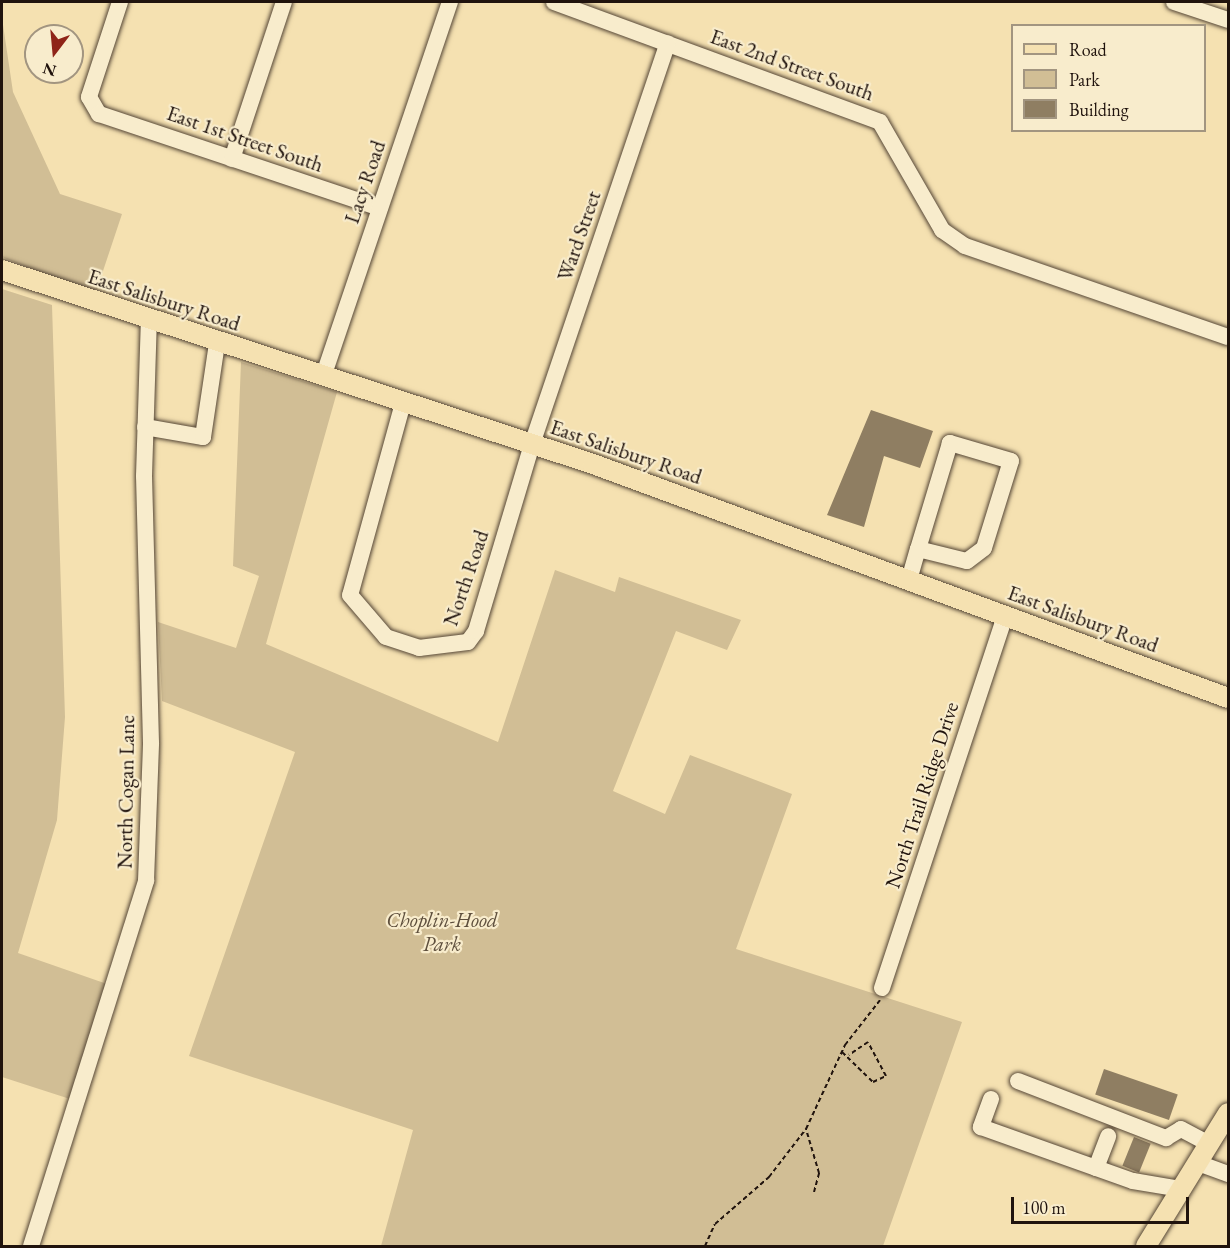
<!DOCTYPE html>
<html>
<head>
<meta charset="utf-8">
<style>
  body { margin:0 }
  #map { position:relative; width:1230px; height:1248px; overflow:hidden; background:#f5e1b1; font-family:"EB Garamond",serif }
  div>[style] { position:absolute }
  .green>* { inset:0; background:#d1be95 }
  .building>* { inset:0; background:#8f7e62; transform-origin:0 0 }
  .path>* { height:2px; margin-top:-1px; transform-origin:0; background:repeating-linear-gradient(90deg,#20130d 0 4.5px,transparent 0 7.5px) }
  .roads { filter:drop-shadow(0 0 2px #554636) drop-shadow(0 0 2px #554636) }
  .minor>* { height:16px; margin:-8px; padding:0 8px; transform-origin:8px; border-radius:8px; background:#f8eccc }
  .major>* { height:20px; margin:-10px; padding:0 10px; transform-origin:10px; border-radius:10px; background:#f5e1b1 }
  span { translate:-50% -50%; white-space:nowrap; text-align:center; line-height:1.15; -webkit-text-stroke:4.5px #f8eccc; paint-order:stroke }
  .street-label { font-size:21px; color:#20130d }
  .park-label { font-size:21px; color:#5e4f3d; font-style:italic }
  .frame { position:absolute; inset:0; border:3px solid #20130d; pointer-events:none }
  .legend { position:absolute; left:1011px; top:24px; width:195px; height:108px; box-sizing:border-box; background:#f8eccc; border:2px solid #a29580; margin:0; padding:8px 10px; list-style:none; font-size:18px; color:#20130d }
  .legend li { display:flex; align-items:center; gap:12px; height:30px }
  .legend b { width:30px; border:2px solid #a29580 }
  .north { position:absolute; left:24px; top:24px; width:60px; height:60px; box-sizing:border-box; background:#f8eccc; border:2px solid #a29580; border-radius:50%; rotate:196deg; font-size:16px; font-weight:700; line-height:24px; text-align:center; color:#20130d }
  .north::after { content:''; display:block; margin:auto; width:21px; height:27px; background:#8f2418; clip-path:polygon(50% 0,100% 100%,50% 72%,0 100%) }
  .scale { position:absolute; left:1011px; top:1197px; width:178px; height:27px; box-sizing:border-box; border:3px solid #20130d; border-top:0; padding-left:8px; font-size:18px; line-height:21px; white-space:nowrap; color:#20130d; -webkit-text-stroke:4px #f8eccc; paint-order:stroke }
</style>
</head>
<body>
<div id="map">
  <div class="green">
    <div style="clip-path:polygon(2px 18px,13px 92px,60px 194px,122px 214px,95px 295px,2px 257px)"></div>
    <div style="clip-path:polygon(2px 289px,52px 305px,65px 717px,57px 820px,18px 953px,107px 984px,70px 1099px,2px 1077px)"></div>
    <div style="clip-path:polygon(241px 362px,337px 392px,266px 644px,498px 742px,555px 570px,615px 592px,619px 577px,741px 620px,727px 650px,676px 631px,613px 791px,665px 814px,690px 755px,792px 794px,736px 949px,962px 1022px,883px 1246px,381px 1246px,413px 1130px,189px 1056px,295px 752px,162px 701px,158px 622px,236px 648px,259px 576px,233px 566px)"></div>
  </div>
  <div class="building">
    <div style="clip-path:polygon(871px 410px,933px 431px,920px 468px,884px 456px,864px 527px,827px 515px)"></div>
    <div style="left:1104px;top:1069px;width:78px;height:27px;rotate:19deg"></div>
    <div style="left:1134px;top:1137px;width:18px;height:31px;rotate:22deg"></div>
  </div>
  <div class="path">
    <div style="left:842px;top:1052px;width:43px;rotate:44.1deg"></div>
    <div style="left:873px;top:1082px;width:14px;rotate:-25deg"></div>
    <div style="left:886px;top:1076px;width:38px;rotate:-118deg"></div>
    <div style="left:868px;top:1042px;width:23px;rotate:146deg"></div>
    <div style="left:814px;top:1192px;width:20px;rotate:-75deg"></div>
    <div style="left:819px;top:1173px;width:46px;rotate:-106.5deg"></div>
    <div style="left:806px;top:1129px;width:93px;rotate:-65.1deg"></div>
    <div style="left:845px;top:1045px;width:57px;rotate:-52.1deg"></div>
    <div style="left:705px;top:1246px;width:24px;rotate:-66deg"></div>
    <div style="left:715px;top:1224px;width:72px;rotate:-41deg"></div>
    <div style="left:769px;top:1177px;width:61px;rotate:-52.4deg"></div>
  </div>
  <div class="roads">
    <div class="minor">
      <div style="left:120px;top:2px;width:100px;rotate:108.1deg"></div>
      <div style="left:89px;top:97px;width:20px;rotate:60deg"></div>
      <div style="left:99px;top:114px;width:296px;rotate:18.5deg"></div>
      <div style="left:554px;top:2px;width:347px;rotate:20.2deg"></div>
      <div style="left:880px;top:122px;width:125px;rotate:60.1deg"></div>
      <div style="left:942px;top:230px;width:28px;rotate:35deg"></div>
      <div style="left:965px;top:246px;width:278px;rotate:19.1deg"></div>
      <div style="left:1174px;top:2px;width:57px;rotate:18.4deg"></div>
      <div style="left:232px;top:159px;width:165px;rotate:-71.7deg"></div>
      <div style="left:323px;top:377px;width:396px;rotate:-71.3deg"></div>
      <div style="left:403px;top:403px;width:199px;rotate:105.4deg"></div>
      <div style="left:350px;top:595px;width:55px;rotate:49.4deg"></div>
      <div style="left:386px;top:637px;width:35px;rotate:18deg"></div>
      <div style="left:419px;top:648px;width:49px;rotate:-7deg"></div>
      <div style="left:468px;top:642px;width:14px;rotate:-54deg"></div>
      <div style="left:476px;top:631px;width:195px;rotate:-73.3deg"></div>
      <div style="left:532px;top:444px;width:423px;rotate:-71.3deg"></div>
      <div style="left:145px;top:427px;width:59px;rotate:9.8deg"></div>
      <div style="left:203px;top:437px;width:95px;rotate:-81.5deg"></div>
      <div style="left:909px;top:580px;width:32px;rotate:-74deg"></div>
      <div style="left:918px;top:549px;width:50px;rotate:13.8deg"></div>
      <div style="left:967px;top:561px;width:21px;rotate:-37deg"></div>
      <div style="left:984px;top:548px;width:91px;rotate:-72.8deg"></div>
      <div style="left:1011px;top:461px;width:64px;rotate:-163.6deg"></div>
      <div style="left:950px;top:443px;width:111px;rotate:106.8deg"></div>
      <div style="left:882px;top:988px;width:393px;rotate:-71.7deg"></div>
      <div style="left:1018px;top:1081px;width:159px;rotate:21.1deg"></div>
      <div style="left:1166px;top:1138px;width:17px;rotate:-31deg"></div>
      <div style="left:1181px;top:1129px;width:32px;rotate:28deg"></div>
      <div style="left:991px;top:1099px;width:30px;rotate:110deg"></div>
      <div style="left:981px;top:1127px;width:161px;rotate:19.6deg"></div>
      <div style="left:1133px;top:1181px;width:49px;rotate:9.5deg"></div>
      <div style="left:1198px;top:1163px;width:32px;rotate:20deg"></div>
      <div style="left:1096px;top:1168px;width:34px;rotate:-69deg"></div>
      <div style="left:31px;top:1246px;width:383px;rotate:-72.5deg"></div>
      <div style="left:146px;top:881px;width:138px;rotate:-87.9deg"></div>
      <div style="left:151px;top:743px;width:267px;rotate:-91.5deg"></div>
      <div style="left:144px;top:476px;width:155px;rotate:-88.2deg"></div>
    </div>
    <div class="major">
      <div style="left:2px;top:270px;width:622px;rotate:18.17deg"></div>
      <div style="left:593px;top:464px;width:677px;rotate:20.23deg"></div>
      <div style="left:1146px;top:1246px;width:156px;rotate:-58.3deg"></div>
    </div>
  </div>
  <div class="street-label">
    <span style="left:792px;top:65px;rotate:20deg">East 2nd Street South</span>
    <span style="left:245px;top:139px;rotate:19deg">East 1st Street South</span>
    <span style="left:365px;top:182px;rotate:-71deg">Lacy Road</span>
    <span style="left:579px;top:236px;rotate:-71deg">Ward Street</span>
    <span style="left:164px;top:300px;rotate:18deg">East Salisbury Road</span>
    <span style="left:626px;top:452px;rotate:19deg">East Salisbury Road</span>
    <span style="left:466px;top:578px;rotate:-71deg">North Road</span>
    <span style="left:1083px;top:619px;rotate:20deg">East Salisbury Road</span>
    <span style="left:126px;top:792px;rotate:-89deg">North Cogan Lane</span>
    <span style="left:922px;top:795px;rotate:-72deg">North Trail Ridge Drive</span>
  </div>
  <div class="park-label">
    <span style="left:442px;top:932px">Choplin-Hood<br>Park</span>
  </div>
  <div class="frame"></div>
  <ul class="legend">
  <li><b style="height:8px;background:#f5e1b1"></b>Road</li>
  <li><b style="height:16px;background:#d1be95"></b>Park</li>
  <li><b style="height:16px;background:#8f7e62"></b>Building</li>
  </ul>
  <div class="north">N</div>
  <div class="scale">100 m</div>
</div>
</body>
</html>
